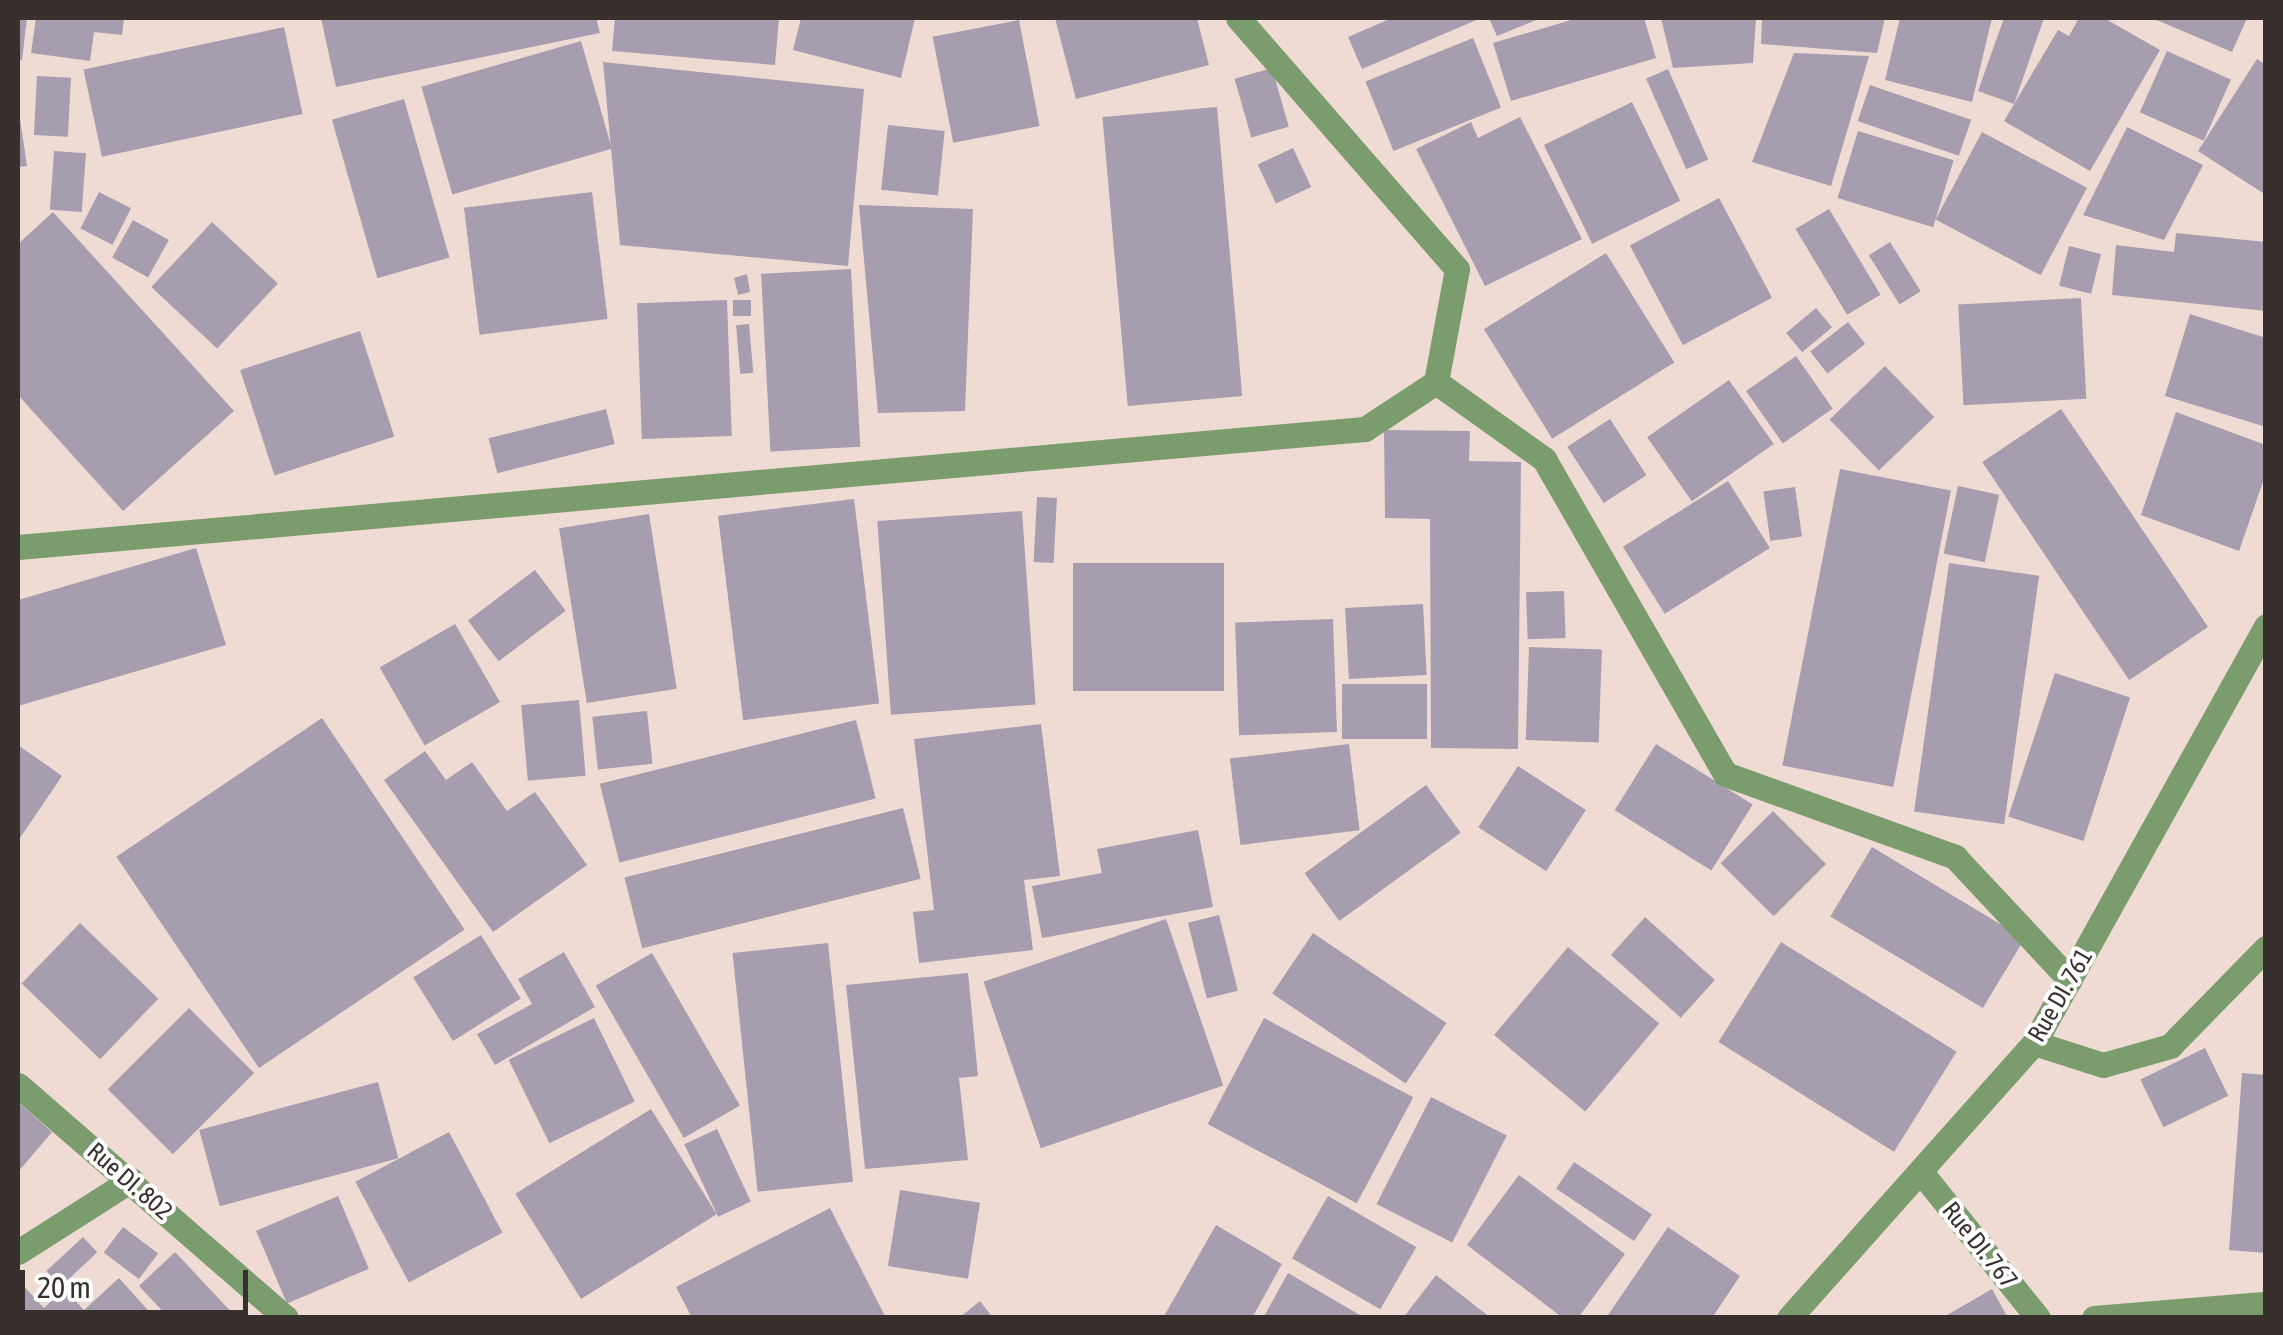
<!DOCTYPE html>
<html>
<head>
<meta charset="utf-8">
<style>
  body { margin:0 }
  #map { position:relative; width:2283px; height:1335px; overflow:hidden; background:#efdbd3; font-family:"Asap Condensed",sans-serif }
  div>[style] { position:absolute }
  .building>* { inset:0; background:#a69eaf; transform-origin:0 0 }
  .minor>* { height:25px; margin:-12.5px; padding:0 12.5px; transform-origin:12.5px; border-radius:12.5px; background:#7b9d6e }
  span { translate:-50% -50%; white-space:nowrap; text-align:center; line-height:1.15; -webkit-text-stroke:8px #fff; paint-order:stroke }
  .street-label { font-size:25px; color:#38302d }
  .frame { position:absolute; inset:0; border:20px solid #38302d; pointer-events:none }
  .scale { position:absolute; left:20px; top:1270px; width:228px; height:45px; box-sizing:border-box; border:5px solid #38302d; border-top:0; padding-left:12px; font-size:30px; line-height:35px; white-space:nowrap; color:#38302d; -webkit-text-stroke:8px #fff; paint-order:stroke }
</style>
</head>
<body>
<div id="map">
  <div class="building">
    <div style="clip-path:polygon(18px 18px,27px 18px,22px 60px,18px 60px)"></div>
    <div style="clip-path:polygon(36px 18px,124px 18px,122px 35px,94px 32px,90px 61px,31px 53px)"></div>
    <div style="clip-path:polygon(321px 18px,596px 18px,600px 33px,336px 87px)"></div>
    <div style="clip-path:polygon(615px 18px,779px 18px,775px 65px,612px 51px)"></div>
    <div style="clip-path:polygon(801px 18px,915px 18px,901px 78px,793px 50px)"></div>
    <div style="clip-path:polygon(1055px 18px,1197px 18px,1209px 65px,1076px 99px)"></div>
    <div style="clip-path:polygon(1392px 18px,1481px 18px,1362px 69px,1348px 37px)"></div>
    <div style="clip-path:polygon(1489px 18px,1541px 18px,1497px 36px)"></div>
    <div style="clip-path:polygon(1578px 18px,1644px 18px,1656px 58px,1511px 101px,1493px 43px)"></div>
    <div style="clip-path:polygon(1661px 18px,1756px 18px,1753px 63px,1673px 68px)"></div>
    <div style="clip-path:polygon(1762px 18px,1885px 18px,1877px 53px,1761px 44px)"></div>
    <div style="clip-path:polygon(1900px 18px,1992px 18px,1972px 102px,1885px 80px)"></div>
    <div style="clip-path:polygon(2004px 18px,2044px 18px,2014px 104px,1978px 91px)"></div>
    <div style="clip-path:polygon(2079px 18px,2104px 18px,2160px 50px,2090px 171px,2004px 121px,2058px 30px,2069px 36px)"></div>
    <div style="clip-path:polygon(2152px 18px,2247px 18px,2232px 52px)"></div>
    <div style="left:1019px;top:20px;width:108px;height:88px;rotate:79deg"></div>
    <div style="left:284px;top:27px;width:89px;height:205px;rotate:78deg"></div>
    <div style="left:1473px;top:38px;width:75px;height:116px;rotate:68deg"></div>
    <div style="left:581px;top:41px;width:112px;height:166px;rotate:74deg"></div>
    <div style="left:2167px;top:51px;width:70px;height:67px;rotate:24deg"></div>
    <div style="clip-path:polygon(1794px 53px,1869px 56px,1831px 186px,1752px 162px)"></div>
    <div style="clip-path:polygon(2257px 59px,2266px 65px,2266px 195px,2198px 151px)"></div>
    <div style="clip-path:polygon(603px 62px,864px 89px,848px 266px,620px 245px)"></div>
    <div style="left:1272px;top:68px;width:61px;height:39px;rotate:74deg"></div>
    <div style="left:1668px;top:69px;width:99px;height:24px;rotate:66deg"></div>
    <div style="left:37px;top:76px;width:34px;height:59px;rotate:3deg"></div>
    <div style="left:1870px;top:85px;width:107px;height:38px;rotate:19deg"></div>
    <div style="left:404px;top:99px;width:165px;height:75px;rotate:74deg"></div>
    <div style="left:1632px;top:102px;width:110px;height:98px;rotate:64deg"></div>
    <div style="clip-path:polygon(18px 106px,27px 166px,18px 167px)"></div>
    <div style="left:1217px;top:107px;width:290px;height:115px;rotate:85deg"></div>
    <div style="clip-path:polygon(1520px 117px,1582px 239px,1485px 286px,1416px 149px,1471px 122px,1478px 138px)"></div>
    <div style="left:888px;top:125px;width:57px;height:65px;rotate:6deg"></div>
    <div style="clip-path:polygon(2127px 127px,2203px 165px,2164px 240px,2083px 215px)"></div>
    <div style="left:1858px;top:131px;width:100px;height:70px;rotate:17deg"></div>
    <div style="left:1982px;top:132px;width:119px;height:99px;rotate:28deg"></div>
    <div style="left:1293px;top:148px;width:43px;height:39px;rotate:65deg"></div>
    <div style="left:54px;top:151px;width:32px;height:59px;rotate:4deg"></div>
    <div style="left:99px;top:192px;width:36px;height:41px;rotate:27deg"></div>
    <div style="left:592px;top:192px;width:128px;height:129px;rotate:83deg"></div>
    <div style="left:1719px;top:198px;width:113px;height:101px;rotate:62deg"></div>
    <div style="clip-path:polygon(859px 205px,973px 209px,965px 411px,878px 413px)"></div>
    <div style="left:1829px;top:209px;width:100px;height:39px;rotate:59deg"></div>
    <div style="clip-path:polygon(53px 212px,234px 411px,123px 511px,18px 395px,18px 244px)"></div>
    <div style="left:133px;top:220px;width:41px;height:43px;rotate:29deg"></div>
    <div style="left:212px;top:222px;width:90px;height:89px;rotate:43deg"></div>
    <div style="clip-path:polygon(2176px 233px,2266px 242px,2266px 311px,2112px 295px,2116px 245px,2174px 252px)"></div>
    <div style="left:1890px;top:242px;width:58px;height:25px;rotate:58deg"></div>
    <div style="left:2069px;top:246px;width:33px;height:41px;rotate:14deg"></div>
    <div style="left:1606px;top:253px;width:129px;height:144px;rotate:58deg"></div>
    <div style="left:851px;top:269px;width:178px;height:90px;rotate:87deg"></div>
    <div style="clip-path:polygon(747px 274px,750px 292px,738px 295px,734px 278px)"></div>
    <div style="left:2081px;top:298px;width:101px;height:123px;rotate:87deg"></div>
    <div style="left:727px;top:300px;width:136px;height:90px;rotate:88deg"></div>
    <div style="left:733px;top:300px;width:18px;height:16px"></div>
    <div style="left:1816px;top:308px;width:25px;height:39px;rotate:50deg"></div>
    <div style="clip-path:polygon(2190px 314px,2266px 338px,2266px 427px,2165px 396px)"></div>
    <div style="left:1848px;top:322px;width:28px;height:48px;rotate:52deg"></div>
    <div style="left:749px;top:324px;width:49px;height:13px;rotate:85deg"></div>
    <div style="left:360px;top:331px;width:111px;height:126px;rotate:72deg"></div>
    <div style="left:1796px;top:356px;width:64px;height:61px;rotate:55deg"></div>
    <div style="left:1885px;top:366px;width:71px;height:77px;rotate:46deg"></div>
    <div style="left:1729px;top:380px;width:78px;height:100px;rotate:55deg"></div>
    <div style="left:606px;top:409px;width:36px;height:121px;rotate:76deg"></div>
    <div style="left:2061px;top:409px;width:263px;height:95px;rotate:56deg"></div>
    <div style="clip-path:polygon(2176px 412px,2266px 445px,2266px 473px,2239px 551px,2141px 515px)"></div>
    <div style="left:1610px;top:419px;width:67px;height:51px;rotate:57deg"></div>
    <div style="clip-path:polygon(1384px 430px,1470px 431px,1469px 461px,1521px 462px,1518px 749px,1431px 748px,1430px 519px,1385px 518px)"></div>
    <div style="left:1840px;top:469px;width:113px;height:302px;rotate:11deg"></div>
    <div style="left:1728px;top:481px;width:79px;height:124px;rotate:58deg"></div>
    <div style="left:1958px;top:486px;width:42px;height:69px;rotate:12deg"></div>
    <div style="left:1795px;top:487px;width:50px;height:32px;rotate:82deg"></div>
    <div style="left:1037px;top:497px;width:20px;height:65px;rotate:3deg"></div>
    <div style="left:854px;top:499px;width:206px;height:137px;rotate:83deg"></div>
    <div style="left:1022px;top:511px;width:194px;height:145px;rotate:86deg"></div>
    <div style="left:649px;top:514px;width:177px;height:91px;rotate:81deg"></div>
    <div style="clip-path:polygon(196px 548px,226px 645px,18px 706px,18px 600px)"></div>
    <div style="left:1073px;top:563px;width:151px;height:128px"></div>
    <div style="left:1949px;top:563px;width:91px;height:251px;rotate:8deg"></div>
    <div style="left:535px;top:570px;width:51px;height:84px;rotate:53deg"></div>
    <div style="left:1564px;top:591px;width:47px;height:38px;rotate:88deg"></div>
    <div style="left:1423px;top:604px;width:71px;height:78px;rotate:87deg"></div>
    <div style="left:1333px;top:619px;width:113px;height:98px;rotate:88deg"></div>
    <div style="left:455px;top:624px;width:90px;height:87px;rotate:60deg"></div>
    <div style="left:1529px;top:647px;width:73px;height:93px;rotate:2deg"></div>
    <div style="left:2055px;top:673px;width:79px;height:151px;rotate:18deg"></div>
    <div style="left:1342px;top:684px;width:85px;height:55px"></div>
    <div style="left:579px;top:700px;width:76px;height:58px;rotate:85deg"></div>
    <div style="left:647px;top:711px;width:53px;height:55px;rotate:84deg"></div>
    <div style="left:322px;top:718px;width:255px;height:248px;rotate:56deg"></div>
    <div style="left:856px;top:720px;width:81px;height:264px;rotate:76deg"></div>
    <div style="clip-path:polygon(1041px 724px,1060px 876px,1024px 880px,1033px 950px,919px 963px,913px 912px,934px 910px,914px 739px)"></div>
    <div style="left:1349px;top:744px;width:87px;height:120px;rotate:83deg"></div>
    <div style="left:1656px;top:744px;width:114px;height:78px;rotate:32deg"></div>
    <div style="clip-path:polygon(18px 745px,62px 776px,18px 841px)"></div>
    <div style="clip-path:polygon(425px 751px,446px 780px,472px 762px,507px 811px,535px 792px,587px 865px,493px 932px,384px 780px)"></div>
    <div style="left:1518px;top:766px;width:81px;height:73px;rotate:33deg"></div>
    <div style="left:1426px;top:785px;width:59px;height:150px;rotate:54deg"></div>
    <div style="left:903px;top:808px;width:73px;height:287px;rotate:76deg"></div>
    <div style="left:1773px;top:811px;width:75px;height:74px;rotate:45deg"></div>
    <div style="clip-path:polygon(1198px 830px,1213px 907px,1042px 938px,1032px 886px,1102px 873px,1097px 849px)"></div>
    <div style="left:1872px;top:847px;width:178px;height:81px;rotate:31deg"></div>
    <div style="left:1219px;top:915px;width:78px;height:32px;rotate:76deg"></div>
    <div style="left:1645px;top:917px;width:94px;height:51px;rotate:42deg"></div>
    <div style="left:1166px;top:919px;width:176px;height:193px;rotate:71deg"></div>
    <div style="left:80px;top:923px;width:109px;height:84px;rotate:44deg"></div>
    <div style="left:1313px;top:933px;width:161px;height:73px;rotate:34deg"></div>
    <div style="left:481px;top:935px;width:75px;height:80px;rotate:58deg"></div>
    <div style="left:1781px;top:942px;width:207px;height:118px;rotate:32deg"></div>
    <div style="left:828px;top:943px;width:240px;height:96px;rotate:84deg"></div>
    <div style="left:1568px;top:947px;width:119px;height:115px;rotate:40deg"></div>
    <div style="clip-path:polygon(564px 952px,595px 1007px,495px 1065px,477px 1034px,532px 1004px,518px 979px)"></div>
    <div style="left:652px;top:953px;width:176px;height:65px;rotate:60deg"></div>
    <div style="clip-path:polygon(968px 973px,978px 1076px,959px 1078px,968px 1160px,865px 1169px,846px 985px)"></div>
    <div style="left:189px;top:1008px;width:92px;height:115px;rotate:45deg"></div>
    <div style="left:594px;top:1018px;width:93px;height:95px;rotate:64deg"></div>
    <div style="left:1264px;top:1018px;width:169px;height:120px;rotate:28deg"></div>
    <div style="left:2205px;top:1048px;width:53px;height:72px;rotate:64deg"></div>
    <div style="clip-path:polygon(2242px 1073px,2266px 1075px,2266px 1253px,2229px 1250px)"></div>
    <div style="left:378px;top:1082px;width:79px;height:185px;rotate:75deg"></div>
    <div style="left:1431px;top:1097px;width:85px;height:120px;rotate:27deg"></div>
    <div style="clip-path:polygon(18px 1102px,52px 1132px,18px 1172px)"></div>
    <div style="left:651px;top:1109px;width:124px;height:160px;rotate:58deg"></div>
    <div style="left:717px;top:1129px;width:80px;height:36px;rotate:65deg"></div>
    <div style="left:449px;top:1132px;width:114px;height:106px;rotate:62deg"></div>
    <div style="left:1574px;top:1162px;width:94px;height:32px;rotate:34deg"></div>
    <div style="clip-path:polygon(1519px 1175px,1625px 1254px,1578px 1318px,1563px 1318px,1467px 1245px)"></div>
    <div style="left:900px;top:1190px;width:81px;height:77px;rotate:9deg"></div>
    <div style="left:338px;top:1196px;width:79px;height:89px;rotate:67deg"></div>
    <div style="left:1328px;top:1196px;width:102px;height:72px;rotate:30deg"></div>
    <div style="clip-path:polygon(830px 1208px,886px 1318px,692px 1318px,676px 1287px)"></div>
    <div style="clip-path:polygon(1216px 1225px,1282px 1264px,1252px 1318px,1163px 1318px)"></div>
    <div style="left:123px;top:1227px;width:44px;height:32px;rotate:37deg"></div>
    <div style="clip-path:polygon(1668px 1227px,1740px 1276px,1712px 1318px,1606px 1318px)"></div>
    <div style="left:83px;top:1237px;width:21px;height:50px;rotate:47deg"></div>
    <div style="clip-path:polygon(175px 1252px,237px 1318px,169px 1318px,139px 1286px)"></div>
    <div style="clip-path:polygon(1288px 1273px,1365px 1318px,1263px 1318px)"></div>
    <div style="clip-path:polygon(1436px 1275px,1491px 1318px,1403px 1318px)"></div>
    <div style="clip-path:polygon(119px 1278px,155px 1318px,18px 1318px,18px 1280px,44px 1308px,64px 1289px,84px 1310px)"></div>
    <div style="clip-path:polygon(1992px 1289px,2008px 1318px,1942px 1318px)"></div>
    <div style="clip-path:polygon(980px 1301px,993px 1318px,959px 1318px)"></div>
  </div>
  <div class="minor">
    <div style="left:1436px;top:382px;width:133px;rotate:35.5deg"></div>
    <div style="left:1544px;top:459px;width:363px;rotate:60.1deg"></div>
    <div style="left:1725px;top:774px;width:245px;rotate:19.8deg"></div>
    <div style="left:1955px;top:857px;width:168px;rotate:46.9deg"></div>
    <div style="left:18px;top:547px;width:1352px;rotate:-5.01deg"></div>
    <div style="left:1365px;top:429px;width:85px;rotate:-33.5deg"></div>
    <div style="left:1436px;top:382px;width:115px;rotate:-79.5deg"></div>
    <div style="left:1457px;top:269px;width:333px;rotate:-131.1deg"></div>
    <div style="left:2034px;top:1043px;width:72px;rotate:17.7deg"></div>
    <div style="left:2103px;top:1065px;width:70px;rotate:-15.8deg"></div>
    <div style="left:2170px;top:1046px;width:137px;rotate:-45.6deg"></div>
    <div style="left:18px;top:1085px;width:355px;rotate:41deg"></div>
    <div style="left:1921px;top:1172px;width:187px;rotate:51.3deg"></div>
    <div style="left:18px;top:1252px;width:134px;rotate:-32.5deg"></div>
    <div style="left:1789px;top:1318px;width:368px;rotate:-48.3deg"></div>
    <div style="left:2034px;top:1043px;width:477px;rotate:-60.9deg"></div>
    <div style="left:2094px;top:1318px;width:173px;rotate:-4.7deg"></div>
  </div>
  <div class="street-label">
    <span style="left:2060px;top:995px;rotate:-60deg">Rue DI. 761</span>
    <span style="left:130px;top:1181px;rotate:41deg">Rue DI. 802</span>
    <span style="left:1980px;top:1245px;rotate:51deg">Rue DI. 767</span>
  </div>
  <div class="frame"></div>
  <div class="scale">20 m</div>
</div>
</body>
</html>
